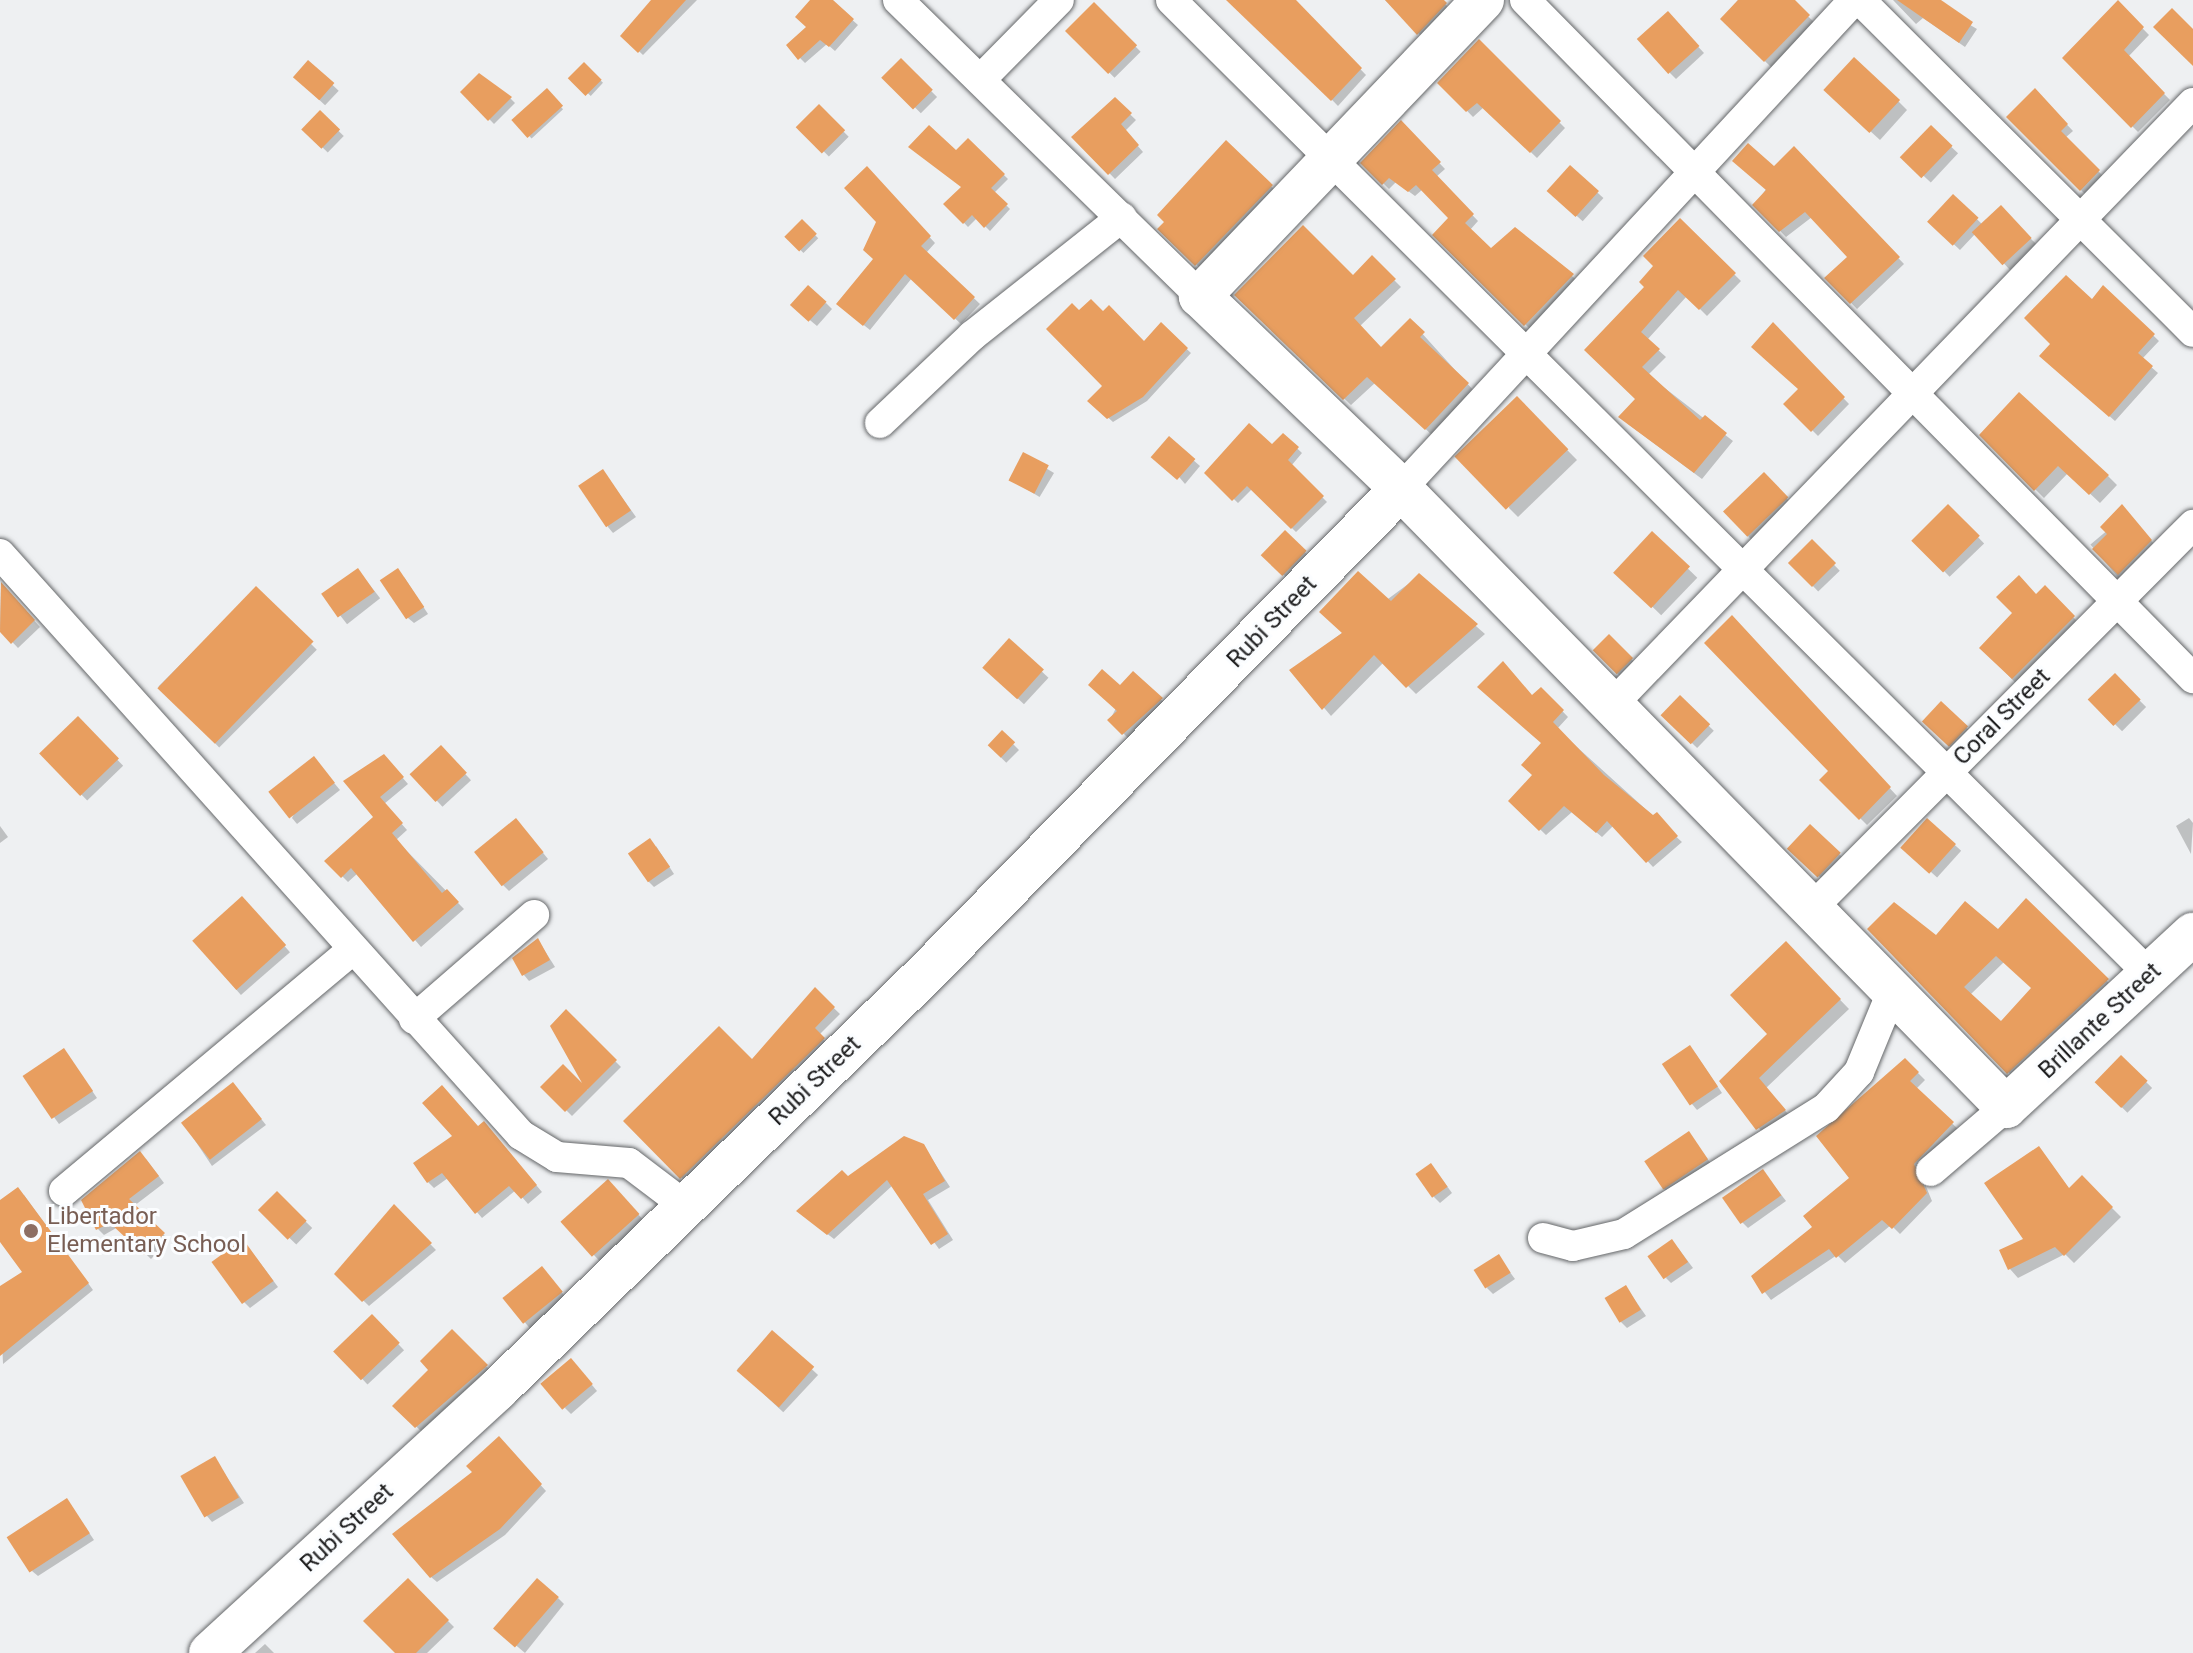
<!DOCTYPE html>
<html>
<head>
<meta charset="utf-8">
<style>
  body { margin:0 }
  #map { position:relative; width:2193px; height:1653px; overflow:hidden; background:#eef0f2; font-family:Roboto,sans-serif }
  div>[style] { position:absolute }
  .shadow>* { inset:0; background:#0003; transform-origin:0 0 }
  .building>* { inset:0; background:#e89e5f; transform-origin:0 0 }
  .roads { filter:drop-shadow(0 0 2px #656769) drop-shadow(0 0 2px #656769) }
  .street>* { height:30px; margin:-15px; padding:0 15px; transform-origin:15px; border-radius:15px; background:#fff }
  .secondary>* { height:42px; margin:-21px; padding:0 21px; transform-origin:21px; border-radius:21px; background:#fff }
  .dots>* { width:22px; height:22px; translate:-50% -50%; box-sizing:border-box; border:4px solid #fbfdff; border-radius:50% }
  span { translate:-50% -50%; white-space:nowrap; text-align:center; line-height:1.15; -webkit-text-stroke:6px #fbfdff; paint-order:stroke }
  .street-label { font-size:24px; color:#1e1e1f }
  .education-label { font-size:24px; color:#785e54 }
  .left { translate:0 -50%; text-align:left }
</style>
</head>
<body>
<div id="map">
  <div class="shadow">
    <div style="clip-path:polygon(652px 0,697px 0,643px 55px,623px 36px)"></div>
    <div style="clip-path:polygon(812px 0,830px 0,858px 25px,835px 51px,827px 44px,805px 63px,788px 46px,809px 28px)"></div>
    <div style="clip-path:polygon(1235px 0,1294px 0,1366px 75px,1338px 106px)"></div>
    <div style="clip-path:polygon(1385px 0,1441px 0,1451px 10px,1424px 39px)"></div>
    <div style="clip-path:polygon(1738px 0,1791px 0,1815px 23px,1772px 68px,1722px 19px)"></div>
    <div style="clip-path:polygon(1893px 0,1928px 0,1977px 29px,1965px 47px,1923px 18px,1916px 24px)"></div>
    <div style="clip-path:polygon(2118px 3px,2149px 35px,2128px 57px,2170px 100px,2138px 132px,2064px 58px)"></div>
    <div style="left:1094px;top:5px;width:66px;height:37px;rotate:45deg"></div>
    <div style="clip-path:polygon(1668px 14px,1704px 53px,1676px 79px,1670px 73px)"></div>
    <div style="clip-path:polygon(1479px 42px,1565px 128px,1537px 158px,1484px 107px,1473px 117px,1440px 83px)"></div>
    <div style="left:901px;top:61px;width:51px;height:23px;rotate:45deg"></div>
    <div style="left:308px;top:62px;width:42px;height:20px;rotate:43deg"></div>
    <div style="left:584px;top:65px;width:26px;height:18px;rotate:43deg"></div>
    <div style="left:546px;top:91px;width:25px;height:43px;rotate:47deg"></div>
    <div style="clip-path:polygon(2035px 91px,2073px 131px,2065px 138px,2105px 178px,2087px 196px,2008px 117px)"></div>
    <div style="clip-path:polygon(463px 92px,510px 98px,515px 103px,494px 124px)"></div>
    <div style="clip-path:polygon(1835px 99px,1898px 101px,1907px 110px,1880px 140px)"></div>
    <div style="clip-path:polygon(1115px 100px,1136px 120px,1125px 131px,1143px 152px,1115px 179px,1074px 137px)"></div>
    <div style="left:819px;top:107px;width:42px;height:28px;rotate:45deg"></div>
    <div style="left:320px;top:113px;width:33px;height:23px;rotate:44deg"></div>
    <div style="clip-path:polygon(1401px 123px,1445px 169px,1436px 177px,1478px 221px,1470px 230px,1491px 250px,1515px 230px,1578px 281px,1531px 330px,1435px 235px,1450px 218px,1423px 189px,1415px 196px,1396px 182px,1389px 189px,1363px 163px)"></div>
    <div style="left:1931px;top:128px;width:37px;height:40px;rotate:43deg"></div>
    <div style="clip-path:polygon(968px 140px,1008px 179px,994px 193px,1010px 209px,990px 231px,977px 218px,968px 227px,946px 204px,963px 188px,956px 153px)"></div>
    <div style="clip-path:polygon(1226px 143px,1279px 194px,1204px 272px,1160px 229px)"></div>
    <div style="clip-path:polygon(1794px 149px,1904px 264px,1857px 309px,1827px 278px,1849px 257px,1812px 217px,1786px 237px,1755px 205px)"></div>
    <div style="left:1570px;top:168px;width:45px;height:31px;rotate:42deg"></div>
    <div style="clip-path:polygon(867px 169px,935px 243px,926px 253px,980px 304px,961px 324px,912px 278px,870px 330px,845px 310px,875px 259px,879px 221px)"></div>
    <div style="clip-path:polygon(1953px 196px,1984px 226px,2001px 208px,2037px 245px,2010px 270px,1976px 233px,1960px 250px,1930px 222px)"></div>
    <div style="clip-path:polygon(1680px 221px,1741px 281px,1707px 316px,1687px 296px,1647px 340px,1666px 357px,1648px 375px,1733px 441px,1702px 479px,1628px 424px,1638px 399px,1586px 350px,1646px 287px)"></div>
    <div style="left:802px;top:222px;width:23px;height:21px;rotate:45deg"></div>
    <div style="clip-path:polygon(1372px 258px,1401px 287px,1360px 326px,1381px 349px,1410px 320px,1474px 391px,1433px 436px,1376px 382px,1351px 405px,1237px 295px,1353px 278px)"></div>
    <div style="clip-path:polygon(2104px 288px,2159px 341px,2142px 359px,2158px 373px,2115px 421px,2047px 361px)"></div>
    <div style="clip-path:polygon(826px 303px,832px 309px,817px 326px,799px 311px)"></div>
    <div style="clip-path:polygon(1079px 313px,1103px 314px,1144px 344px,1161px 325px,1191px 353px,1147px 401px,1113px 422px,1090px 401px,1105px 386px)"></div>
    <div style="clip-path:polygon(1773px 325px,1849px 404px,1818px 436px,1786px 404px,1801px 389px)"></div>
    <div style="clip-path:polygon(1517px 399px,1577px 460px,1518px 517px,1509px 508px)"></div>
    <div style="clip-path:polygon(1283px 435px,1302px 453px,1291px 466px,1327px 502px,1296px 532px,1252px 489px,1238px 503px,1207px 473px,1272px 447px)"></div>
    <div style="clip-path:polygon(1981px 435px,2108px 476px,2117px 485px,2100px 503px,2068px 473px,2044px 498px)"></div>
    <div style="clip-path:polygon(1169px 439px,1200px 466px,1185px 484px,1158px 452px)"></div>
    <div style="left:1024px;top:455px;width:35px;height:28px;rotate:31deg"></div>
    <div style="clip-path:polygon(603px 471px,636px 517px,613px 533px,608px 527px)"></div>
    <div style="left:1764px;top:474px;width:41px;height:54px;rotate:47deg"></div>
    <div style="left:1948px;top:506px;width:52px;height:48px;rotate:46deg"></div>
    <div style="left:2128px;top:513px;width:45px;height:49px;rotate:50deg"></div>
    <div style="left:1285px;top:533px;width:36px;height:31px;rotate:44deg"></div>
    <div style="left:1652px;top:534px;width:63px;height:52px;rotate:44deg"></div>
    <div style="left:1812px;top:542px;width:40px;height:30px;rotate:46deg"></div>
    <div style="left:358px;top:570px;width:36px;height:42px;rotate:52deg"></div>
    <div style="clip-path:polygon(1419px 576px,1485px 634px,1416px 694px,1384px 662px,1331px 716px,1292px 670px)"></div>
    <div style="clip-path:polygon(404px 577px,428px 614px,414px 623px,408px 618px)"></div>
    <div style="clip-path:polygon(1px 584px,40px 627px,18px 648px,0 629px)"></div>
    <div style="left:2045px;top:588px;width:49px;height:87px;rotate:46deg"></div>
    <div style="left:256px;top:589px;width:86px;height:138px;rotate:45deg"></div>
    <div style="clip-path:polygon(1732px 618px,1897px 796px,1867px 825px,1822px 780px,1831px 771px)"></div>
    <div style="left:1610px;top:637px;width:39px;height:20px;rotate:46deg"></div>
    <div style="left:1009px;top:641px;width:54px;height:36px;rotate:43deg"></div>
    <div style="clip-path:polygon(1133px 674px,1167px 705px,1129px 739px,1110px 720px)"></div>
    <div style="left:2115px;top:676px;width:44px;height:34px;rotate:45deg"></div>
    <div style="clip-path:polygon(1541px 689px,1568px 717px,1557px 729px,1682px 842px,1653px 867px,1614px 825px,1602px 837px,1572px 812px,1546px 835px,1511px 801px,1535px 776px,1543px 743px,1533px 698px)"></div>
    <div style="left:1680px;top:698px;width:47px;height:24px;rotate:44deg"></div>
    <div style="left:1941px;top:704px;width:42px;height:25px;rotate:43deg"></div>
    <div style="left:78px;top:719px;width:65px;height:50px;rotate:46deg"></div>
    <div style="left:1002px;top:733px;width:24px;height:18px;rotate:45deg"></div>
    <div style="left:441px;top:748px;width:44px;height:39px;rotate:47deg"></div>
    <div style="clip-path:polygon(389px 762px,408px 784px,384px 804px,407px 830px,396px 840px,464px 909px,421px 947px,358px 873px,348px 882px,327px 861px,376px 817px,346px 781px)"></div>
    <div style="clip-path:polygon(319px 765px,340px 790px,297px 824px,292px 818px)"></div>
    <div style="clip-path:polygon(2189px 818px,2193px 823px,2191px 854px,2176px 826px)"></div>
    <div style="left:1927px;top:820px;width:46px;height:36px;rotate:42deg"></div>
    <div style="clip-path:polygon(0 826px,8px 837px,0 843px)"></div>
    <div style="left:1810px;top:826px;width:49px;height:30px;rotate:44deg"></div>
    <div style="clip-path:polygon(522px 827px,548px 859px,509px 891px,503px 885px)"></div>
    <div style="clip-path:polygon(656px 846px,674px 874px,654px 887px,648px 881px)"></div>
    <div style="clip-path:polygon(evenodd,2026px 901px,2114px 988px,2015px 1079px,1870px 929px,1936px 938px,1998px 932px,2026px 901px,2004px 962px,2034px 989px,2001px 1024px,1970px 995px,2004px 962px)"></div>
    <div style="left:248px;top:904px;width:64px;height:65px;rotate:49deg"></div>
    <div style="clip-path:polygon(538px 940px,555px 967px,529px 981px,524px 975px)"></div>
    <div style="clip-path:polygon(1786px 944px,1849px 1009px,1766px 1088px,1793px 1120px,1767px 1138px,1721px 1081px,1770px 1034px)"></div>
    <div style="clip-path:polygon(815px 990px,840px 1014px,819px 1035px,829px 1045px,687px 1183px,625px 1121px,752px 1062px)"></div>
    <div style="clip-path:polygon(566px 1012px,621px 1067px,572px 1116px,543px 1087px,563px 1067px,588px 1090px,552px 1026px)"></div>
    <div style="clip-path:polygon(1695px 1053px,1722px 1093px,1697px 1110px,1692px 1104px)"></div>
    <div style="clip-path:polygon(69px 1057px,97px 1098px,59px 1124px,25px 1077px)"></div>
    <div style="left:2121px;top:1057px;width:44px;height:35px;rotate:45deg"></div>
    <div style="clip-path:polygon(1905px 1060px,1925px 1080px,1916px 1089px,1959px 1130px,1920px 1172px,1932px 1201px,1900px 1234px,1891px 1225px,1845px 1263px,1837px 1255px,1771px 1300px,1753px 1277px,1814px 1227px,1852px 1178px)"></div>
    <div style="clip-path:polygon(239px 1091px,266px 1125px,212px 1166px,184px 1124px)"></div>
    <div style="clip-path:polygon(490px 1130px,542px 1192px,528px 1204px,516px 1190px,482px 1218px,448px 1178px,434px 1188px,428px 1182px)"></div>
    <div style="clip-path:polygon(1689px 1134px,1712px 1165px,1669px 1194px,1663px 1188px)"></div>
    <div style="clip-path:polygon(923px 1145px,950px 1187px,928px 1200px,953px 1240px,939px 1249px,893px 1185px,834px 1239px,805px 1217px,848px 1178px)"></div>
    <div style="clip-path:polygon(2039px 1148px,2070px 1190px,2082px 1178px,2121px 1217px,2074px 1263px,2065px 1254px,2018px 1278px,2010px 1269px,2026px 1239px)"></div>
    <div style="clip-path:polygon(146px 1159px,164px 1183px,134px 1206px,169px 1240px,151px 1259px,118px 1227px,104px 1235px,98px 1229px)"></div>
    <div style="clip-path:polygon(1436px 1171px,1452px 1193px,1440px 1203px,1434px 1197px)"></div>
    <div style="clip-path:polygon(1763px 1171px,1786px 1201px,1748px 1228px,1742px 1222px)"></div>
    <div style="left:608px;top:1182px;width:54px;height:60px;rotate:47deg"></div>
    <div style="left:277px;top:1194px;width:49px;height:23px;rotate:44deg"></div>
    <div style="clip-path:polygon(24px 1195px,93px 1290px,3px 1364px,0 1289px,24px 1272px,0 1239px,0 1202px)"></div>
    <div style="clip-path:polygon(394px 1207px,436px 1250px,369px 1306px,336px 1274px)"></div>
    <div style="clip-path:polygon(249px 1248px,278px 1287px,250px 1308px,244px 1302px)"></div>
    <div style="clip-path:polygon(1678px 1248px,1693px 1268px,1671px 1283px,1666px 1278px)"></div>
    <div style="clip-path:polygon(1498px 1256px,1515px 1279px,1493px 1294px,1487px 1288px)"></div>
    <div style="clip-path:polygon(548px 1275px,567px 1299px,533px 1332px,506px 1300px)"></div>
    <div style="clip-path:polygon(1626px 1287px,1646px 1316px,1627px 1328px,1621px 1322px)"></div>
    <div style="left:372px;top:1316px;width:47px;height:50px;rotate:47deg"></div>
    <div style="clip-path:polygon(452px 1332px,492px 1372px,422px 1432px,395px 1406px,431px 1370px)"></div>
    <div style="left:772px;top:1332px;width:63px;height:51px;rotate:43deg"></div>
    <div style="clip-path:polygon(577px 1367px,597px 1391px,571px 1414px,565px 1408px)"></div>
    <div style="clip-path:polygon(499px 1439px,546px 1491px,505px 1535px,437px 1582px,431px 1577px,475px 1473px)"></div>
    <div style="clip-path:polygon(215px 1459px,244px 1503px,212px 1522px,207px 1516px)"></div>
    <div style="clip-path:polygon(67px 1500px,94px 1540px,38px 1576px,32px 1571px)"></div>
    <div style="clip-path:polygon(408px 1581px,454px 1627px,427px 1653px,397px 1653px)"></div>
    <div style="clip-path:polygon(558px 1598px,564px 1604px,525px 1653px,497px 1629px)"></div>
    <div style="clip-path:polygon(265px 1644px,274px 1653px,255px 1653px)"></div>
  </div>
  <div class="building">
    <div style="clip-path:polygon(651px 0,686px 0,638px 53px,620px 36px)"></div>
    <div style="clip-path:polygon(810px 0,833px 0,854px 19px,829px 47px,820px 40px,798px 60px,786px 45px,806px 27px,795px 17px)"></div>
    <div style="clip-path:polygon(1226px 0,1296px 0,1362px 68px,1331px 101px)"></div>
    <div style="clip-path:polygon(1385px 0,1444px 0,1447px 3px,1417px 35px)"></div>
    <div style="clip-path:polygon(1738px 0,1795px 0,1810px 15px,1764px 62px,1720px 19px)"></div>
    <div style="clip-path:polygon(1897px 0,1941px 0,1973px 22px,1959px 43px)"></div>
    <div style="clip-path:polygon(2118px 0,2144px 27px,2124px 50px,2165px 93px,2131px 128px,2062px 58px)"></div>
    <div style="left:1094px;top:2px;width:61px;height:41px;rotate:45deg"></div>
    <div style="clip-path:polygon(2172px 8px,2193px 29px,2193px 66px,2153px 27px)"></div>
    <div style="left:1668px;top:11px;width:47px;height:42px;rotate:48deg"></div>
    <div style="clip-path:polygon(1479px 39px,1561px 121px,1530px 153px,1477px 103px,1466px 112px,1437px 83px)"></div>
    <div style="left:1854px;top:57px;width:63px;height:45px;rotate:43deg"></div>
    <div style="left:901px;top:58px;width:45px;height:28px;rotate:45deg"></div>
    <div style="left:308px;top:60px;width:35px;height:23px;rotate:41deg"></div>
    <div style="left:584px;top:62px;width:25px;height:23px;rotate:45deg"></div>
    <div style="clip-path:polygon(479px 73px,512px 97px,488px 121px,460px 92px)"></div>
    <div style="left:547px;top:88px;width:24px;height:48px;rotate:48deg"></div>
    <div style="clip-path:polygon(2035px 88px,2068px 124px,2061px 131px,2100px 170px,2080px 191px,2006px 117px)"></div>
    <div style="clip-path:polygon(1115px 97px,1132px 113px,1121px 124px,1139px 145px,1108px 175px,1071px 137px)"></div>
    <div style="left:819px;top:104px;width:37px;height:33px;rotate:45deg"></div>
    <div style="left:320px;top:110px;width:28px;height:27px;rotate:44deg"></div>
    <div style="clip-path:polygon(1401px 120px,1441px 162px,1432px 170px,1474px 214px,1465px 223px,1491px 248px,1515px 227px,1574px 274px,1524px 326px,1432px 235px,1448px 218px,1416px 185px,1408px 192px,1389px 178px,1382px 185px,1360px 163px)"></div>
    <div style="clip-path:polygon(929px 125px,956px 150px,968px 138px,1005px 174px,991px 188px,1008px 204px,984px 228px,972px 215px,963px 224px,943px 204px,961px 187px,908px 147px)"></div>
    <div style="left:1931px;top:125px;width:30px;height:45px;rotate:44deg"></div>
    <div style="clip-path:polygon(1226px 140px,1273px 185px,1195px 266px,1157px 229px,1164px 222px,1157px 215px)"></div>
    <div style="clip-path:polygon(1748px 143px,1774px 166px,1794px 146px,1900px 257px,1850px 304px,1824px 278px,1847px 257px,1805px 212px,1779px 232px,1752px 205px,1766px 190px,1732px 161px)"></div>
    <div style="left:1570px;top:165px;width:39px;height:35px;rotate:42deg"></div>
    <div style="clip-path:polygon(867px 166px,931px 236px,921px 246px,975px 297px,954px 320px,905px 274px,863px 326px,836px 304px,873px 259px,863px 250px,876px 222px,844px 188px)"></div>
    <div style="left:1953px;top:194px;width:35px;height:38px;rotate:43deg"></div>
    <div style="left:2001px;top:205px;width:45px;height:40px;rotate:47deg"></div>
    <div style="clip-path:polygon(1680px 218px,1736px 273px,1699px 310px,1678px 290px,1641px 332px,1660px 349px,1642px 367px,1700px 420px,1705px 415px,1727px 433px,1694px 473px,1618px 417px,1635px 399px,1584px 350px,1644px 287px,1639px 282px,1653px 266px,1643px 256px)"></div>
    <div style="left:802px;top:219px;width:21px;height:25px;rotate:45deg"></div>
    <div style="clip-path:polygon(1303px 225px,1353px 275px,1372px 255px,1396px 279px,1354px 318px,1381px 347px,1410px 318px,1425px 332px,1420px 337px,1469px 383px,1425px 430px,1367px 377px,1343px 400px,1234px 295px)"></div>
    <div style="clip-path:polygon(2066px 275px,2092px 299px,2103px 285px,2155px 334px,2138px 353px,2153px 366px,2109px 417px,2039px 356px,2050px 344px,2024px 318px)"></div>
    <div style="left:808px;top:285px;width:25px;height:27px;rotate:42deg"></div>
    <div style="clip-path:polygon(1091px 299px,1103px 311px,1109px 305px,1144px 341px,1161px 322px,1188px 348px,1143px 397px,1107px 419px,1087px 401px,1102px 386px,1046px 329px,1072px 303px,1079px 310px)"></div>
    <div style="clip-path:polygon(1773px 322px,1845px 397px,1811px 432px,1783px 404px,1798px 389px,1751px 347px)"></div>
    <div style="clip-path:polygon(2019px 392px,2109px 475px,2089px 495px,2058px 466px,2034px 491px,1979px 435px)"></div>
    <div style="left:1517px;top:396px;width:74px;height:87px;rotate:46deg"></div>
    <div style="clip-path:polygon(1249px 423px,1272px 444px,1283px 433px,1299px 447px,1288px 460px,1324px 496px,1291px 529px,1247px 486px,1232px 501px,1204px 473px)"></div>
    <div style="left:1169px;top:436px;width:35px;height:28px;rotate:41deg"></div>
    <div style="left:1023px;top:452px;width:29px;height:32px;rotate:27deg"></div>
    <div style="left:603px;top:469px;width:50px;height:30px;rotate:56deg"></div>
    <div style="left:1764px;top:472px;width:35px;height:57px;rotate:46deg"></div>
    <div style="left:1948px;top:504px;width:45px;height:52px;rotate:45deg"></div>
    <div style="clip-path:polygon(2122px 504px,2152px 540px,2118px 575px,2092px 549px,2107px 534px,2100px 527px)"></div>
    <div style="left:1285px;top:530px;width:30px;height:35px;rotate:44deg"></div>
    <div style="left:1652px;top:531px;width:52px;height:57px;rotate:43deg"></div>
    <div style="left:1812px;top:539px;width:34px;height:34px;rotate:45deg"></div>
    <div style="left:358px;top:568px;width:29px;height:45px;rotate:55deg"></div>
    <div style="left:398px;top:568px;width:47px;height:22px;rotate:56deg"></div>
    <div style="clip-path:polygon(1358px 571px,1391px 601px,1419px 573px,1478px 624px,1406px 688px,1374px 655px,1322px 710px,1289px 670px,1342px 633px,1319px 612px)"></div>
    <div style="clip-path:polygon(2019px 575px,2036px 594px,2045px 585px,2075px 616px,2012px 679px,1979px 648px,2012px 613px,1996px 597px)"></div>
    <div style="clip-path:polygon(1px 582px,35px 620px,11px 644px,0 632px)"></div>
    <div style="left:256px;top:586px;width:80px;height:142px;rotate:44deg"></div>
    <div style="clip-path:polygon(1732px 615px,1891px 787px,1859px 820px,1819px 780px,1828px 771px,1704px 643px)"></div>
    <div style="left:1609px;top:634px;width:34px;height:23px;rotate:45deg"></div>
    <div style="left:1009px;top:638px;width:47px;height:40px;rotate:42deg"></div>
    <div style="clip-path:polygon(1503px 661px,1532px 695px,1541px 687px,1564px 710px,1553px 722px,1604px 775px,1653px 815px,1657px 812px,1678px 836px,1646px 863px,1607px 821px,1596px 833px,1564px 806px,1539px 831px,1508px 801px,1532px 775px,1521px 765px,1541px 743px,1477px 687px)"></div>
    <div style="clip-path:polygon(1102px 669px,1120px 685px,1133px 671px,1163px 698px,1122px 735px,1107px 720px,1117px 711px,1088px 685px)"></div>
    <div style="left:2115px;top:673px;width:37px;height:38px;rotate:46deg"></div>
    <div style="left:1680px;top:695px;width:42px;height:28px;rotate:44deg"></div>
    <div style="left:1941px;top:701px;width:37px;height:28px;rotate:43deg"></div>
    <div style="left:78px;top:716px;width:59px;height:54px;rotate:46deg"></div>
    <div style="left:1002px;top:730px;width:18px;height:21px;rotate:43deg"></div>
    <div style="left:441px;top:745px;width:38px;height:43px;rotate:47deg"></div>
    <div style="clip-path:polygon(384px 754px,404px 777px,380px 797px,403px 823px,392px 833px,442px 893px,447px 889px,459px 902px,413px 942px,351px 868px,341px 878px,324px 861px,373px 817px,343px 781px)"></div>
    <div style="left:314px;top:756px;width:34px;height:58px;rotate:52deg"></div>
    <div style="left:516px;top:818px;width:44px;height:54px;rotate:51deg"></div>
    <div style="left:1927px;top:818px;width:39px;height:40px;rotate:42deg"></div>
    <div style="left:1810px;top:824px;width:42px;height:34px;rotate:43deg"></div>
    <div style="left:650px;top:838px;width:35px;height:27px;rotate:55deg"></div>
    <div style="left:242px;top:896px;width:66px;height:67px;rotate:48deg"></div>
    <div style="clip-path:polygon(evenodd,2026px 898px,2109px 979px,2007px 1074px,1867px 929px,1894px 902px,1936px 935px,1965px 901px,1998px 929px,2026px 898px,1996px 956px,2031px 988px,2001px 1021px,1964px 987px,1996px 956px)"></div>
    <div style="clip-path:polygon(538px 938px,550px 960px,522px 976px,512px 958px)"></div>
    <div style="clip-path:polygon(1786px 941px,1841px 999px,1759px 1078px,1786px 1110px,1756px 1130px,1719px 1081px,1767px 1034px,1730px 995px)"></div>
    <div style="clip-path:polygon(815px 987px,835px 1007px,815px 1028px,825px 1038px,680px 1179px,623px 1121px,719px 1026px,752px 1059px)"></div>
    <div style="clip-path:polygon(566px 1009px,617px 1060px,565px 1112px,540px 1087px,563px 1064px,582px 1083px,550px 1026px)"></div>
    <div style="left:1690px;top:1045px;width:50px;height:34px;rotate:56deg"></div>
    <div style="left:64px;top:1048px;width:52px;height:50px;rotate:56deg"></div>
    <div style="left:2121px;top:1055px;width:37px;height:38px;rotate:44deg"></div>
    <div style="clip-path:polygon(1905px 1058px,1919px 1072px,1910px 1081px,1954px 1122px,1914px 1164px,1927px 1193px,1892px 1229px,1882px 1220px,1836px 1258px,1829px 1249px,1762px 1294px,1751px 1276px,1812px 1227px,1803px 1216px,1849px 1178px,1816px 1136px)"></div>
    <div style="left:233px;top:1082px;width:47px;height:66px;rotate:52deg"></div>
    <div style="clip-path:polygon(442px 1085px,478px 1126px,484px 1121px,537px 1185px,521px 1199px,509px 1186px,475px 1214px,442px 1173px,427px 1183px,413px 1163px,452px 1136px,422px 1103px)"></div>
    <div style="left:1689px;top:1131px;width:34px;height:54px;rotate:56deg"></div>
    <div style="clip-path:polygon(904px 1136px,924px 1144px,945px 1181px,923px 1194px,948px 1234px,931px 1245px,887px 1180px,827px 1235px,796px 1211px,842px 1170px,848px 1176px)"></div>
    <div style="clip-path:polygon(2039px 1146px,2069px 1188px,2082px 1175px,2113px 1207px,2064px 1256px,2055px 1247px,2008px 1270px,1999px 1250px,2023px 1239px,1984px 1183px)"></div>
    <div style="clip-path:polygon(140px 1151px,159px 1176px,129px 1199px,165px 1233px,144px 1255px,110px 1223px,96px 1230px,81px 1200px)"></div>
    <div style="left:1431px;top:1163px;width:29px;height:19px;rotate:55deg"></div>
    <div style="left:1763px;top:1169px;width:32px;height:50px;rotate:55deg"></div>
    <div style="left:608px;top:1179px;width:47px;height:64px;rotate:48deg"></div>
    <div style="clip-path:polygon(18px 1187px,89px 1283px,0 1356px,0 1286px,22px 1272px,0 1242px,0 1200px)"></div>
    <div style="left:277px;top:1191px;width:42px;height:27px;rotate:45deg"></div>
    <div style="clip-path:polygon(394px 1204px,432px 1243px,362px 1302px,334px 1274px)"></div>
    <div style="left:243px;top:1239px;width:52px;height:39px;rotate:54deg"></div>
    <div style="left:1672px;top:1239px;width:28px;height:30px;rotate:55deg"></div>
    <div style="left:1499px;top:1254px;width:22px;height:30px;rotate:58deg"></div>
    <div style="left:542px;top:1266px;width:33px;height:51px;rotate:51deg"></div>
    <div style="left:1626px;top:1285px;width:29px;height:25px;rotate:59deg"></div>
    <div style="left:372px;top:1314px;width:40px;height:54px;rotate:46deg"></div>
    <div style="clip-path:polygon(452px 1329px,488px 1365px,415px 1428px,392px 1406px,428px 1370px,420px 1361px)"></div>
    <div style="left:772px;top:1330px;width:56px;height:54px;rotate:41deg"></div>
    <div style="left:571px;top:1358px;width:34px;height:40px;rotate:50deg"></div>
    <div style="clip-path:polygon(499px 1436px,542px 1484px,500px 1529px,430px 1578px,392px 1534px,472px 1472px,466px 1466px)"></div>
    <div style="left:215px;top:1456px;width:48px;height:40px;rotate:60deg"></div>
    <div style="left:67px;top:1498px;width:42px;height:72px;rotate:57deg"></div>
    <div style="clip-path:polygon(408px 1578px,449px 1620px,416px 1653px,395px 1653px,363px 1621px)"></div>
    <div style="left:537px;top:1578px;width:29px;height:67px;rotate:41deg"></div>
  </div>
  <div class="roads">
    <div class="street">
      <div style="left:898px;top:0;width:423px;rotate:44.4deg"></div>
      <div style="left:1171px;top:0;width:1382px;rotate:44.88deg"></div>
      <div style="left:1525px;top:0;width:952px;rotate:45.43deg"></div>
      <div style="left:1860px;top:0;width:470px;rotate:44.9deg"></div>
      <div style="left:983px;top:77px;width:108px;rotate:-45.4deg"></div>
      <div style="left:880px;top:423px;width:127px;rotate:-43.4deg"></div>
      <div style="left:972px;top:336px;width:191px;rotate:-38.4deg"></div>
      <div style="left:1401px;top:489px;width:667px;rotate:-47.19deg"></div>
      <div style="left:0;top:554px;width:780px;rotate:48.12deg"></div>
      <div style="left:521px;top:1135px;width:42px;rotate:31.4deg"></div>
      <div style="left:557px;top:1157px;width:72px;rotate:4.8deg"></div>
      <div style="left:629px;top:1163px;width:73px;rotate:37.2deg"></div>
      <div style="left:1611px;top:706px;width:838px;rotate:-46.02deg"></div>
      <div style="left:1811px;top:909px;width:542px;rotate:-45.15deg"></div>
      <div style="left:414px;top:1019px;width:159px;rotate:-40.9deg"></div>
      <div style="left:1931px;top:1171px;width:99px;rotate:-40.5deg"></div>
      <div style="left:64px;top:1191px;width:376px;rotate:-39.9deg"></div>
      <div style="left:1543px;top:1238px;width:31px;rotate:15deg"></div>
      <div style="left:1573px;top:1246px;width:52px;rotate:-13.2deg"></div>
      <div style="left:1624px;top:1234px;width:238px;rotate:-32deg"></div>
      <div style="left:1826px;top:1108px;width:49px;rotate:-47.5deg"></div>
      <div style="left:1859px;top:1072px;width:87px;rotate:-67.6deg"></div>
    </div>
    <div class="secondary">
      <div style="left:1483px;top:0;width:410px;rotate:133.7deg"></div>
      <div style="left:1200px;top:296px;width:279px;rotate:43.8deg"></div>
      <div style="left:1401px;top:489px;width:865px;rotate:45.61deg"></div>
      <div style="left:2006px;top:1107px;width:255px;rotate:-42.8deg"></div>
      <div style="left:210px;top:1653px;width:389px;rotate:-42.5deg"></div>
      <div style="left:497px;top:1390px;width:597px;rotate:-44.19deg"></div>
      <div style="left:925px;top:974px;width:680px;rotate:-45.54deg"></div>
    </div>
  </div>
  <div class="dots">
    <div style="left:31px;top:1231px;background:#8d6e63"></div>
  </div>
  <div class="street-label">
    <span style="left:1272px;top:622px;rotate:-46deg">Rubi Street</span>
    <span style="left:2002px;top:717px;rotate:-45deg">Coral Street</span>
    <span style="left:2100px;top:1021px;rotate:-43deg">Brillante Street</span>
    <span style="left:815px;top:1081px;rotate:-44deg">Rubi Street</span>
    <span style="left:347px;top:1528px;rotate:-43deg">Rubi Street</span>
  </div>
  <div class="education-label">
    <span class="left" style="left:47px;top:1231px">Libertador<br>Elementary School</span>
  </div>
</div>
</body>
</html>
